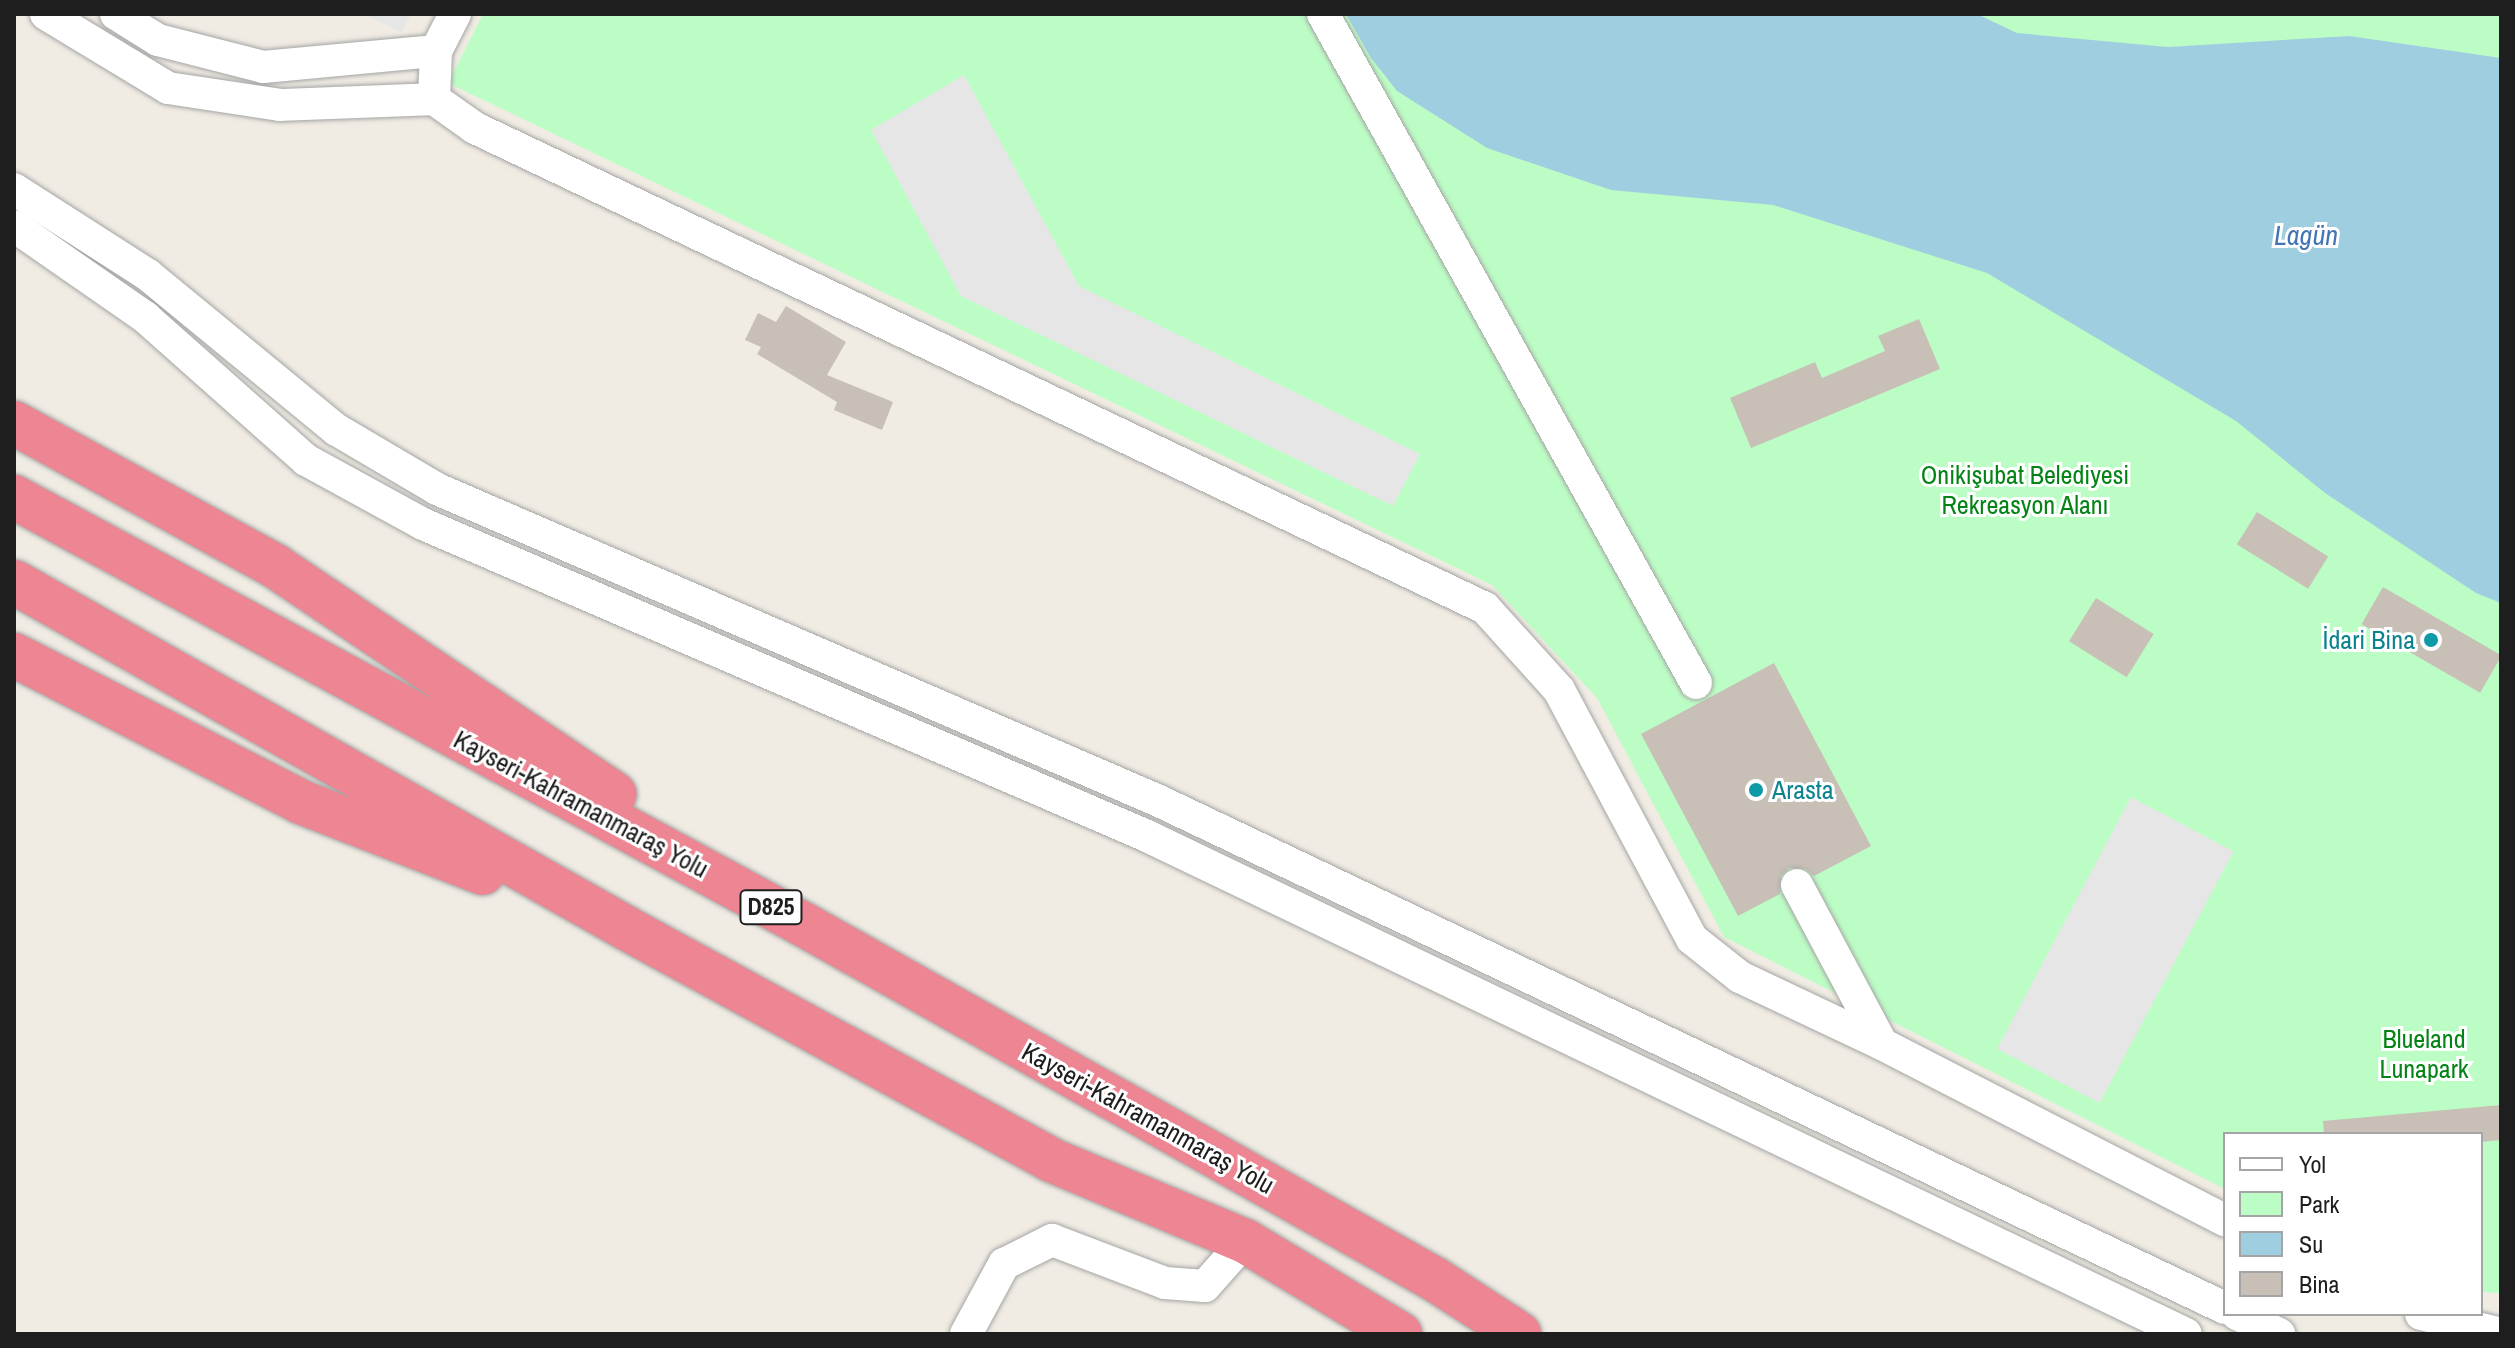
<!DOCTYPE html>
<html>
<head>
<meta charset="utf-8">
<style>
  body { margin:0 }
  #map { position:relative; width:2515px; height:1348px; overflow:hidden; background:#f0ece3; font-family:"Archivo Narrow",sans-serif }
  div>[style] { position:absolute }
  .park>* { inset:0; background:#bcfdc5 }
  .parking>* { inset:0; background:#e6e6e6; transform-origin:0 0 }
  .water>* { inset:0; background:#a0cee1 }
  .building>* { inset:0; background:#c8bfb6; transform-origin:0 0 }
  .roads { filter:drop-shadow(0 0 2px #a5a5a5) drop-shadow(0 0 2px #a5a5a5) }
  .minor>* { height:32px; margin:-16px; padding:0 16px; transform-origin:16px; border-radius:16px; background:#fff }
  .highway>* { height:44px; margin:-22px; padding:0 22px; transform-origin:22px; border-radius:22px; background:#ed8592 }
  .dots>* { width:22px; height:22px; translate:-50% -50%; box-sizing:border-box; border:4px solid #fff; border-radius:50% }
  span { translate:-50% -50%; white-space:nowrap; text-align:center; line-height:1.15; -webkit-text-stroke:6px #fff; paint-order:stroke }
  .shield-label span { padding:2px 6px; background:#fff; border:2px solid; border-radius:6px; -webkit-text-stroke-width:0 }
  .shield-label { font-size:24px; color:#1e1e1e; font-weight:700 }
  .park-label { font-size:26px; color:#048416 }
  .culture-label { font-size:26px; color:#0d838f }
  .right { translate:-100% -50%; text-align:right }
  .left { translate:0 -50%; text-align:left }
  .street-label { font-size:26px; color:#1e1e1e }
  .water-label { font-size:28px; color:#4375b4; font-style:italic }
  .frame { position:absolute; inset:0; border:16px solid #1e1e1e; pointer-events:none }
  .legend { position:absolute; left:2223px; top:1132px; width:260px; height:184px; box-sizing:border-box; background:#fff; border:2px solid #a5a5a5; margin:0; padding:10px 14px; list-style:none; font-size:24px; color:#1e1e1e }
  .legend li { display:flex; align-items:center; gap:16px; height:40px }
  .legend b { width:40px; border:2px solid #a5a5a5 }
</style>
</head>
<body>
<div id="map">
  <div class="park">
    <div style="clip-path:polygon(483px 14px,2501px 14px,2501px 1293px,2481px 1292px,2481px 1134px,2225px 1134px,2225px 1189px,1724px 937px,1597px 698px,1492px 585px,448px 83px)"></div>
  </div>
  <div class="parking">
    <div style="clip-path:polygon(364px 14px,411px 14px,402px 32px)"></div>
    <div style="clip-path:polygon(964px 75px,1079px 286px,1420px 454px,1393px 506px,961px 296px,871px 130px)"></div>
    <div style="left:2131px;top:797px;width:116px;height:285px;rotate:28deg"></div>
  </div>
  <div class="water">
    <div style="clip-path:polygon(1346px 14px,1977px 14px,2017px 33px,2168px 47px,2349px 36px,2501px 58px,2501px 603px,2476px 593px,2325px 493px,2236px 421px,1987px 273px,1773px 205px,1611px 190px,1487px 148px,1397px 91px,1371px 58px)"></div>
  </div>
  <div class="building">
    <div style="clip-path:polygon(786px 306px,846px 342px,827px 375px,893px 402px,882px 430px,834px 410px,837px 402px,757px 354px,761px 347px,745px 340px,758px 313px,776px 322px)"></div>
    <div style="clip-path:polygon(1919px 319px,1940px 369px,1751px 448px,1730px 398px,1815px 362px,1822px 378px,1885px 351px,1878px 336px)"></div>
    <div style="left:2257px;top:512px;width:84px;height:38px;rotate:32deg"></div>
    <div style="left:2383px;top:587px;width:137px;height:43px;rotate:30deg"></div>
    <div style="left:2096px;top:598px;width:68px;height:51px;rotate:32deg"></div>
    <div style="clip-path:polygon(1774px 663px,1871px 846px,1814px 876px,1806px 869px,1789px 868px,1781px 876px,1780px 894px,1738px 916px,1641px 734px)"></div>
    <div style="clip-path:polygon(2501px 1105px,2501px 1140px,2481px 1142px,2481px 1134px,2324px 1134px,2323px 1121px)"></div>
  </div>
  <div class="roads">
    <div class="minor">
      <div style="left:46px;top:14px;width:143px;rotate:31.2deg"></div>
      <div style="left:168px;top:88px;width:113px;rotate:8.6deg"></div>
      <div style="left:280px;top:105px;width:154px;rotate:-2.2deg"></div>
      <div style="left:116px;top:14px;width:49px;rotate:31.8deg"></div>
      <div style="left:158px;top:40px;width:108px;rotate:14.4deg"></div>
      <div style="left:263px;top:67px;width:174px;rotate:-5.3deg"></div>
      <div style="left:455px;top:14px;width:42px;rotate:117.2deg"></div>
      <div style="left:436px;top:51px;width:48px;rotate:92.4deg"></div>
      <div style="left:434px;top:99px;width:50px;rotate:35.3deg"></div>
      <div style="left:475px;top:128px;width:1118px;rotate:25.42deg"></div>
      <div style="left:1485px;top:608px;width:110px;rotate:47.9deg"></div>
      <div style="left:1559px;top:690px;width:282px;rotate:61.9deg"></div>
      <div style="left:1692px;top:939px;width:61px;rotate:38.4deg"></div>
      <div style="left:1740px;top:977px;width:157px;rotate:25.3deg"></div>
      <div style="left:1882px;top:1044px;width:386px;rotate:27.2deg"></div>
      <div style="left:1323px;top:14px;width:766px;rotate:60.86deg"></div>
      <div style="left:14px;top:189px;width:159px;rotate:32.7deg"></div>
      <div style="left:148px;top:275px;width:244px;rotate:39.4deg"></div>
      <div style="left:337px;top:430px;width:116px;rotate:30.5deg"></div>
      <div style="left:437px;top:489px;width:787px;rotate:23.37deg"></div>
      <div style="left:1159px;top:801px;width:1180px;rotate:25.44deg"></div>
      <div style="left:14px;top:226px;width:160px;rotate:34.8deg"></div>
      <div style="left:145px;top:317px;width:215px;rotate:41.6deg"></div>
      <div style="left:306px;top:460px;width:133px;rotate:28.7deg"></div>
      <div style="left:423px;top:524px;width:788px;rotate:23.31deg"></div>
      <div style="left:1147px;top:836px;width:1152px;rotate:25.61deg"></div>
      <div style="left:1797px;top:885px;width:180px;rotate:61.9deg"></div>
      <div style="left:2237px;top:1314px;width:47px;rotate:25.5deg"></div>
      <div style="left:2421px;top:1314px;width:82px;rotate:14deg"></div>
      <div style="left:966px;top:1334px;width:80px;rotate:-61.5deg"></div>
      <div style="left:1004px;top:1264px;width:54px;rotate:-26.6deg"></div>
      <div style="left:1052px;top:1240px;width:121px;rotate:20.8deg"></div>
      <div style="left:1165px;top:1283px;width:40px;rotate:4.3deg"></div>
      <div style="left:1205px;top:1286px;width:60px;rotate:-48.4deg"></div>
    </div>
    <div class="highway">
      <div style="left:14px;top:423px;width:298px;rotate:28.7deg"></div>
      <div style="left:275px;top:566px;width:409px;rotate:33.9deg"></div>
      <div style="left:14px;top:497px;width:895px;rotate:28.43deg"></div>
      <div style="left:801px;top:923px;width:728px;rotate:29.34deg"></div>
      <div style="left:1436px;top:1280px;width:99px;rotate:33deg"></div>
      <div style="left:14px;top:582px;width:703px;rotate:29.48deg"></div>
      <div style="left:626px;top:928px;width:484px;rotate:28.6deg"></div>
      <div style="left:1051px;top:1160px;width:210px;rotate:22.7deg"></div>
      <div style="left:1245px;top:1241px;width:181px;rotate:31deg"></div>
      <div style="left:14px;top:655px;width:322px;rotate:27.1deg"></div>
      <div style="left:301px;top:802px;width:195px;rotate:21.3deg"></div>
    </div>
  </div>
  <div class="dots">
    <div style="left:2431px;top:640px;background:#0f9aa8"></div>
    <div style="left:1756px;top:790px;background:#0f9aa8"></div>
  </div>
  <div class="shield-label">
    <span style="left:771px;top:907px">D825</span>
  </div>
  <div class="park-label">
    <span style="left:2025px;top:490px">Onikişubat Belediyesi<br>Rekreasyon Alanı</span>
    <span style="left:2424px;top:1054px">Blueland<br>Lunapark</span>
  </div>
  <div class="culture-label">
    <span class="right" style="left:2415px;top:640px">İdari Bina</span>
    <span class="left" style="left:1772px;top:790px">Arasta</span>
  </div>
  <div class="street-label">
    <span style="left:581px;top:804px;rotate:28deg">Kayseri-Kahramanmaraş Yolu</span>
    <span style="left:1148px;top:1118px;rotate:29deg">Kayseri-Kahramanmaraş Yolu</span>
  </div>
  <div class="water-label">
    <span style="left:2306px;top:235px">Lagün</span>
  </div>
  <div class="frame"></div>
  <ul class="legend">
  <li><b style="height:10px;background:#fff"></b>Yol</li>
  <li><b style="height:22px;background:#bcfdc5"></b>Park</li>
  <li><b style="height:22px;background:#a0cee1"></b>Su</li>
  <li><b style="height:22px;background:#c8bfb6"></b>Bina</li>
  </ul>
</div>
</body>
</html>
